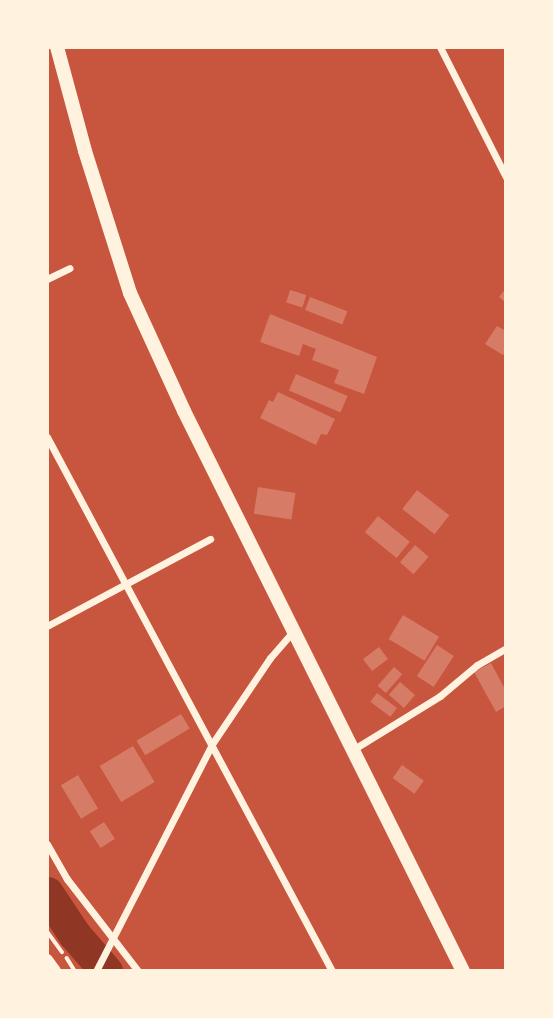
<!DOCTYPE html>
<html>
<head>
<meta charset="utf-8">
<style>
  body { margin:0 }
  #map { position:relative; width:553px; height:1018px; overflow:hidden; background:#c8553d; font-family:Barlow,sans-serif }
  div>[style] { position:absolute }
  .river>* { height:33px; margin:-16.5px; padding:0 16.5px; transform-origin:16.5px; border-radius:16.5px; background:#8f3625 }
  .building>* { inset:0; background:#d67c66; transform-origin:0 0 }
  .path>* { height:3.5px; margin:-1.75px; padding:0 1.75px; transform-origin:1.75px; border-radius:1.75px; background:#fff3e0 }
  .minor>* { height:7px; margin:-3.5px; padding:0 3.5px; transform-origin:3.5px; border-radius:3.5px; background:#fff3e0 }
  .tertiary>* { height:12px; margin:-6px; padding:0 6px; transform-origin:6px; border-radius:6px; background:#fff3e0 }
  .secondary>* { height:14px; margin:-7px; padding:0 7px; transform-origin:7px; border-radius:7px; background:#fff3e0 }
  span { translate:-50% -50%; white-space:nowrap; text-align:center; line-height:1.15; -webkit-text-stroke:7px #fff3e0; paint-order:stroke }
  .frame { position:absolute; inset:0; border:49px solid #fff3e0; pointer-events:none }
</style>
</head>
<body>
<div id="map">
  <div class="river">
    <div style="left:47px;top:893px;width:49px;rotate:56.6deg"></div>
    <div style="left:74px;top:934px;width:49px;rotate:49.1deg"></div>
  </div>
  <div class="building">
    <div style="clip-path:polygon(506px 288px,506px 303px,499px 297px)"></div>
    <div style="left:290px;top:290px;width:17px;height:13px;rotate:17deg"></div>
    <div style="left:310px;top:297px;width:40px;height:14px;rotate:21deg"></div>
    <div style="clip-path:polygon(270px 314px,377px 357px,364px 394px,334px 383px,339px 370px,312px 360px,316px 349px,303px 344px,299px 356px,260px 342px)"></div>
    <div style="clip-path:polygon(497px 326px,506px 331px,506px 351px,503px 355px,485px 344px)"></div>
    <div style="left:296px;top:374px;width:56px;height:18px;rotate:23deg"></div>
    <div style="clip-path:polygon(278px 392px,335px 419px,327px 435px,321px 434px,316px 445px,260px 418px,269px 400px,273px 402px)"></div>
    <div style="left:258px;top:487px;width:38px;height:27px;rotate:9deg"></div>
    <div style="left:417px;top:490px;width:41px;height:24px;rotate:38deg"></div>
    <div style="left:378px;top:516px;width:41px;height:21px;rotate:39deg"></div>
    <div style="left:415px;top:545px;width:18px;height:23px;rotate:41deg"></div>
    <div style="left:403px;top:615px;width:42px;height:28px;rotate:31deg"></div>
    <div style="left:437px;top:645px;width:20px;height:37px;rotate:33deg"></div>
    <div style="left:379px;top:647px;width:15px;height:20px;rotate:53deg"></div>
    <div style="clip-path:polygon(491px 663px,506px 691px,506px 706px,496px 712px,474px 672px)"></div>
    <div style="left:394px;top:667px;width:11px;height:25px;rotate:41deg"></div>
    <div style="left:400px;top:682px;width:20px;height:17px;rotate:41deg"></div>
    <div style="left:377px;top:693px;width:25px;height:11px;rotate:37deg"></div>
    <div style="left:181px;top:714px;width:17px;height:52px;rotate:59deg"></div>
    <div style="left:133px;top:746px;width:42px;height:39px;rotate:59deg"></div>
    <div style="left:402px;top:765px;width:27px;height:16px;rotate:36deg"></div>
    <div style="left:78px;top:775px;width:39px;height:20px;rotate:59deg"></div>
    <div style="left:104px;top:822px;width:20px;height:17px;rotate:57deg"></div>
  </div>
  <div class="path">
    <div style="left:47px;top:931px;width:26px;rotate:54deg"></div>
    <div style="left:67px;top:958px;width:15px;rotate:58deg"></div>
  </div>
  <div class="minor">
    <div style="left:440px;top:47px;width:146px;rotate:63.1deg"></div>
    <div style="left:47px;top:279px;width:25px;rotate:-26deg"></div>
    <div style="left:47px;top:437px;width:605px;rotate:61.91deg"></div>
    <div style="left:47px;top:626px;width:185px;rotate:-28.1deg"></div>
    <div style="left:354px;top:749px;width:101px;rotate:-31.6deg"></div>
    <div style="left:440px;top:696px;width:48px;rotate:-40deg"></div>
    <div style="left:477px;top:665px;width:34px;rotate:-30deg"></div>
    <div style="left:47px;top:844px;width:40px;rotate:60.3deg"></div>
    <div style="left:67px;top:879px;width:116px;rotate:52.3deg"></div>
    <div style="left:96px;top:971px;width:255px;rotate:-62.9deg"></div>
    <div style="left:212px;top:744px;width:104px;rotate:-56deg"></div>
    <div style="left:270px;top:658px;width:37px;rotate:-49deg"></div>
  </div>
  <div class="tertiary">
    <div style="left:47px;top:960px;width:14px;rotate:54deg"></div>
  </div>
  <div class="secondary">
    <div style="left:57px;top:47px;width:108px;rotate:74.9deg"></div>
    <div style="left:85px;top:151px;width:149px;rotate:72.4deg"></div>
    <div style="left:130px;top:293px;width:130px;rotate:65.4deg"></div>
    <div style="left:184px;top:411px;width:626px;rotate:63.52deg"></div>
  </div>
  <div class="frame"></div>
</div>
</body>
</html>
